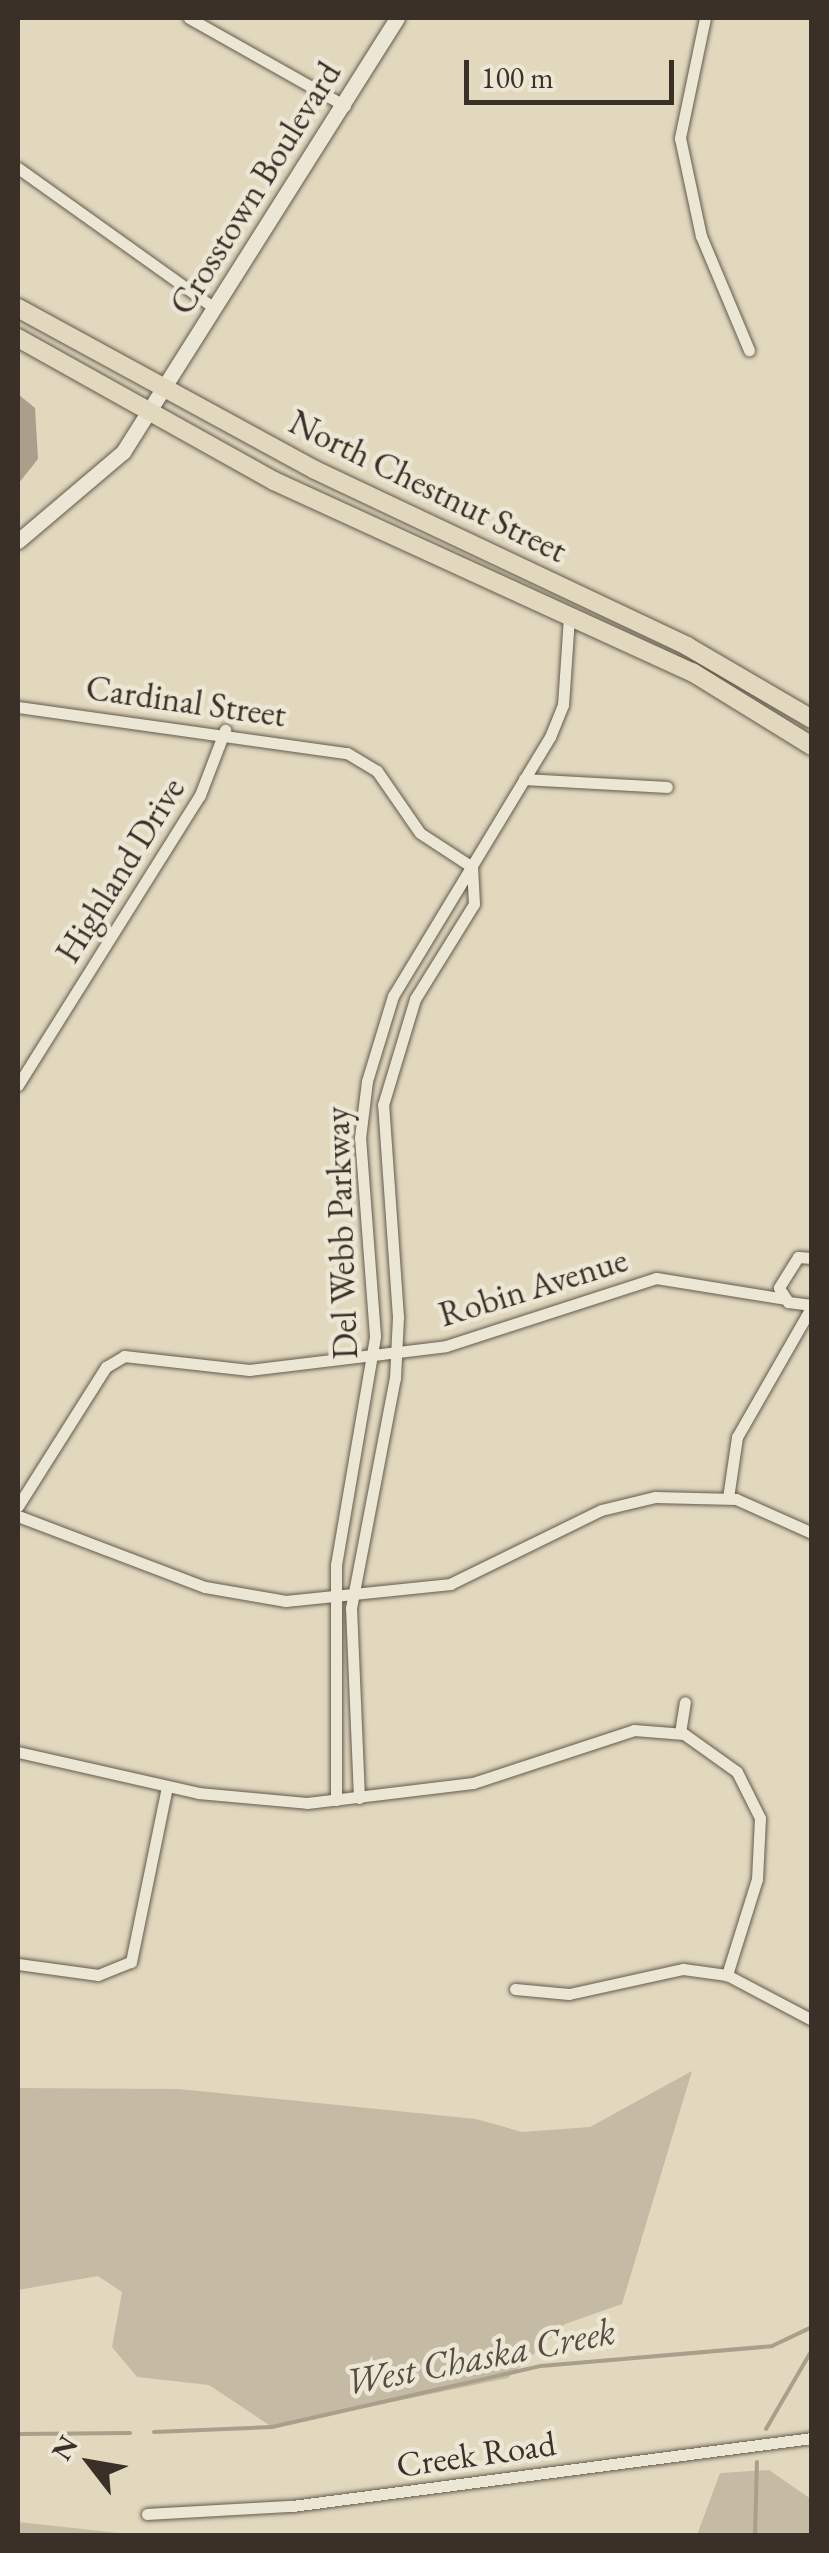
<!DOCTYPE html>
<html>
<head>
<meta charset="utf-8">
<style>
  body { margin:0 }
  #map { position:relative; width:829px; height:2553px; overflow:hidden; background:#e1d8be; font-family:"EB Garamond",serif }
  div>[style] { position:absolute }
  .green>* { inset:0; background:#c5bba4 }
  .water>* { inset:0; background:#a99f8b }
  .stream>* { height:4px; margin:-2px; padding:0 2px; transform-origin:2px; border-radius:2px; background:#a99f8b }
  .roads { filter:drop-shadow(0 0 2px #645a4e) drop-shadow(0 0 2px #645a4e) }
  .street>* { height:11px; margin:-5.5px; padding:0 5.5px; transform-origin:5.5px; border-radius:5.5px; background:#ece6d5 }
  .secondary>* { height:15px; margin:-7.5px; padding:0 7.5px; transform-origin:7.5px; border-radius:7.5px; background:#ece6d5 }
  .primary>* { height:18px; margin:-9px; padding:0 9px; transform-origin:9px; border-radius:9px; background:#e1d8be }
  span { translate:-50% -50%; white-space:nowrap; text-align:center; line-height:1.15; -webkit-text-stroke:9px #ece6d5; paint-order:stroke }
  .street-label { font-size:35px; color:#3b3028 }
  .water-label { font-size:38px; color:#564c41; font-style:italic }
  .frame { position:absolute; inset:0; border:20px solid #3b3028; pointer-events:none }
  .north { position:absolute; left:40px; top:2413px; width:100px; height:100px; -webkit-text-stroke:8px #ece6d5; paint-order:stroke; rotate:301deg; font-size:28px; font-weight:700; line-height:40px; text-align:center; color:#3b3028 }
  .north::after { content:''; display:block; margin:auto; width:35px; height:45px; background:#3b3028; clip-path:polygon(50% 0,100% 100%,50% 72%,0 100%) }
  .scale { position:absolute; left:464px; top:60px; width:210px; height:45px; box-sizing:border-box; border:5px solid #3b3028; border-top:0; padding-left:12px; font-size:30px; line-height:35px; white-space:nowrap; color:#3b3028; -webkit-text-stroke:8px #ece6d5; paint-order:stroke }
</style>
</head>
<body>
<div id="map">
  <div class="green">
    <div style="clip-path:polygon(692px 2071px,622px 2304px,565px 2324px,508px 2378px,272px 2427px,209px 2385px,137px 2377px,112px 2347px,122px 2292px,98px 2276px,18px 2290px,18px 2088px,179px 2089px,476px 2119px,522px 2132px,590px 2127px)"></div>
    <div style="clip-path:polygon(769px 2470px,811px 2499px,809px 2535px,697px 2535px,720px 2473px)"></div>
    <div style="clip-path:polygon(18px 2522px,137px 2535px,18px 2535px)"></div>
  </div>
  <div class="water">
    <div style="clip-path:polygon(18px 394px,35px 408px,38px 459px,18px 484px)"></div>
  </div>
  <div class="stream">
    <div style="left:766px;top:2429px;width:91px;rotate:-59.8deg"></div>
    <div style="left:154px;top:2432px;width:118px;rotate:-2.4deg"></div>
    <div style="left:272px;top:2427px;width:276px;rotate:-12.8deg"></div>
    <div style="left:541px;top:2366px;width:232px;rotate:-4.9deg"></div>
    <div style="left:772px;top:2346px;width:44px;rotate:-25.4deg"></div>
    <div style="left:18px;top:2434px;width:112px;rotate:-0.5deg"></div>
    <div style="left:755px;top:2536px;width:74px;rotate:-88.5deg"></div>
  </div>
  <div class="roads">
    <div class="street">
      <div style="left:189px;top:18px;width:179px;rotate:29.4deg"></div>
      <div style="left:705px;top:18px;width:123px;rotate:101.8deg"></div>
      <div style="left:680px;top:138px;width:100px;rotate:77.9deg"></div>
      <div style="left:701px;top:236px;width:124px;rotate:67.2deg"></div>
      <div style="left:18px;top:168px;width:241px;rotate:35.5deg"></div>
      <div style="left:18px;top:707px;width:332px;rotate:8deg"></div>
      <div style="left:347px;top:753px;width:35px;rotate:31deg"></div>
      <div style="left:377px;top:771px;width:75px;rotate:55.3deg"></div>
      <div style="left:420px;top:833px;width:62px;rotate:33.2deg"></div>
      <div style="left:524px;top:779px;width:143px;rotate:3.2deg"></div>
      <div style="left:18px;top:1085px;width:342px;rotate:-57.9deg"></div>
      <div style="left:200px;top:795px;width:70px;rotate:-69deg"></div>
      <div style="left:812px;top:1258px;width:14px;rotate:-176deg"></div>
      <div style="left:798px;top:1257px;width:36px;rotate:122deg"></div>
      <div style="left:779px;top:1288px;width:17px;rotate:57deg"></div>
      <div style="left:788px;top:1302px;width:24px;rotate:7deg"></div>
      <div style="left:728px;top:1498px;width:62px;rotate:-81.6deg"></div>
      <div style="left:737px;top:1437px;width:151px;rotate:-60.2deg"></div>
      <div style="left:18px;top:1506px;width:165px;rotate:-57.7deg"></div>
      <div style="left:106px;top:1367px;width:21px;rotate:-31deg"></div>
      <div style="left:124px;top:1356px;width:126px;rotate:6.4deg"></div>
      <div style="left:249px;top:1370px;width:198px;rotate:-6.9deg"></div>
      <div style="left:446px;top:1346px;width:221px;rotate:-17.9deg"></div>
      <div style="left:656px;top:1278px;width:132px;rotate:9.2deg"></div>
      <div style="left:18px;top:1516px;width:200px;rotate:20.8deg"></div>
      <div style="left:205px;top:1587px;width:82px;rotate:9.8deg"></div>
      <div style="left:286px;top:1601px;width:165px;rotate:-5.9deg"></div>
      <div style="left:450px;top:1584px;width:168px;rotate:-26.1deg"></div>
      <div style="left:601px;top:1510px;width:56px;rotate:-13.5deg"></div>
      <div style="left:655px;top:1497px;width:81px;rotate:1.4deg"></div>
      <div style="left:736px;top:1499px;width:83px;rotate:24.1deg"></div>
      <div style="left:680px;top:1733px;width:31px;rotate:-81deg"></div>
      <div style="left:18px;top:1752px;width:185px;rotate:12.8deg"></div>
      <div style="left:198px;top:1793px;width:109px;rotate:5.2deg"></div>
      <div style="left:307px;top:1803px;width:167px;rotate:-6.9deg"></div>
      <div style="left:473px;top:1783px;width:169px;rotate:-18.2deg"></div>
      <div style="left:634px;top:1730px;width:50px;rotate:4.6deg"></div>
      <div style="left:684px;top:1734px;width:65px;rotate:35.6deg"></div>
      <div style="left:737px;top:1772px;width:51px;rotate:63.4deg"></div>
      <div style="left:760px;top:1818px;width:61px;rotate:92.8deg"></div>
      <div style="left:757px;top:1879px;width:101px;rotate:107.4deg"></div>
      <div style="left:359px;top:1798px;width:190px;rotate:-92.4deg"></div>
      <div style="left:351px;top:1608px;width:234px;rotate:-79.2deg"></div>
      <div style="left:395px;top:1378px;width:61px;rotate:-87.2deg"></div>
      <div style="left:398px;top:1317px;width:213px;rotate:-94deg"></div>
      <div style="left:383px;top:1105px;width:111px;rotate:-73.2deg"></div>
      <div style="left:415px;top:999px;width:112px;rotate:-58.2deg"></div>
      <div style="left:474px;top:904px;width:37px;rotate:-93deg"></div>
      <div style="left:336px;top:1800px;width:235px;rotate:-90deg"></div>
      <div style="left:336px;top:1565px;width:232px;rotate:-80.3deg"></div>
      <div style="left:375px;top:1336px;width:199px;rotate:-94.3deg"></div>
      <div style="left:360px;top:1138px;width:57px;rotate:-83deg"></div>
      <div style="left:367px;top:1081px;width:89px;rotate:-73deg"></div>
      <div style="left:393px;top:996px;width:303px;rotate:-58.8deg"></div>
      <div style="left:550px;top:737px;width:35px;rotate:-68deg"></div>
      <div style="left:563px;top:705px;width:89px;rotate:-86.1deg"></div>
      <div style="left:18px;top:1964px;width:81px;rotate:7.8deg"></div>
      <div style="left:98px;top:1975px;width:35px;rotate:-22deg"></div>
      <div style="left:131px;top:1962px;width:179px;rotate:-78.4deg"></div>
      <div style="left:515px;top:1989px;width:54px;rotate:5.3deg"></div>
      <div style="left:569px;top:1994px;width:117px;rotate:-12.4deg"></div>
      <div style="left:683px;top:1969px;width:44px;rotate:7.8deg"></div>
      <div style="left:727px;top:1975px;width:96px;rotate:27.9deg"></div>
      <div style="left:147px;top:2514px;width:145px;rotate:-3.2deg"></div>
      <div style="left:292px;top:2506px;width:524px;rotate:-7.45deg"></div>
    </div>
    <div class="secondary">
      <div style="left:18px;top:541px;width:138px;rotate:-40.3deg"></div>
      <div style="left:123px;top:452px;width:513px;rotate:-57.73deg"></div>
    </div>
    <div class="primary">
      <div style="left:18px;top:308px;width:338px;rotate:28.6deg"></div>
      <div style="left:315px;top:470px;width:412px;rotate:25.3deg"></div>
      <div style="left:687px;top:646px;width:145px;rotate:30.3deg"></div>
      <div style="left:18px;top:338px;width:293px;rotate:29.2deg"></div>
      <div style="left:274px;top:481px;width:460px;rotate:24.6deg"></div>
      <div style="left:692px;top:672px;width:141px;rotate:31.7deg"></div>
    </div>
  </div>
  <div class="street-label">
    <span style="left:255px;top:188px;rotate:-58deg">Crosstown Boulevard</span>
    <span style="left:428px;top:486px;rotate:26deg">North Chestnut Street</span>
    <span style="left:186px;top:701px;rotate:8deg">Cardinal Street</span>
    <span style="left:120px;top:870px;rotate:-58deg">Highland Drive</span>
    <span style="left:341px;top:1233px;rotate:-92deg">Del Webb Parkway</span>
    <span style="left:533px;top:1287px;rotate:-17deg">Robin Avenue</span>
    <span style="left:476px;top:2454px;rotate:-8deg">Creek Road</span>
  </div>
  <div class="water-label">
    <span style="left:480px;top:2356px;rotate:-11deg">West Chaska Creek</span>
  </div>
  <div class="frame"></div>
  <div class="north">N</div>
  <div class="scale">100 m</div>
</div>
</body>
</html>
